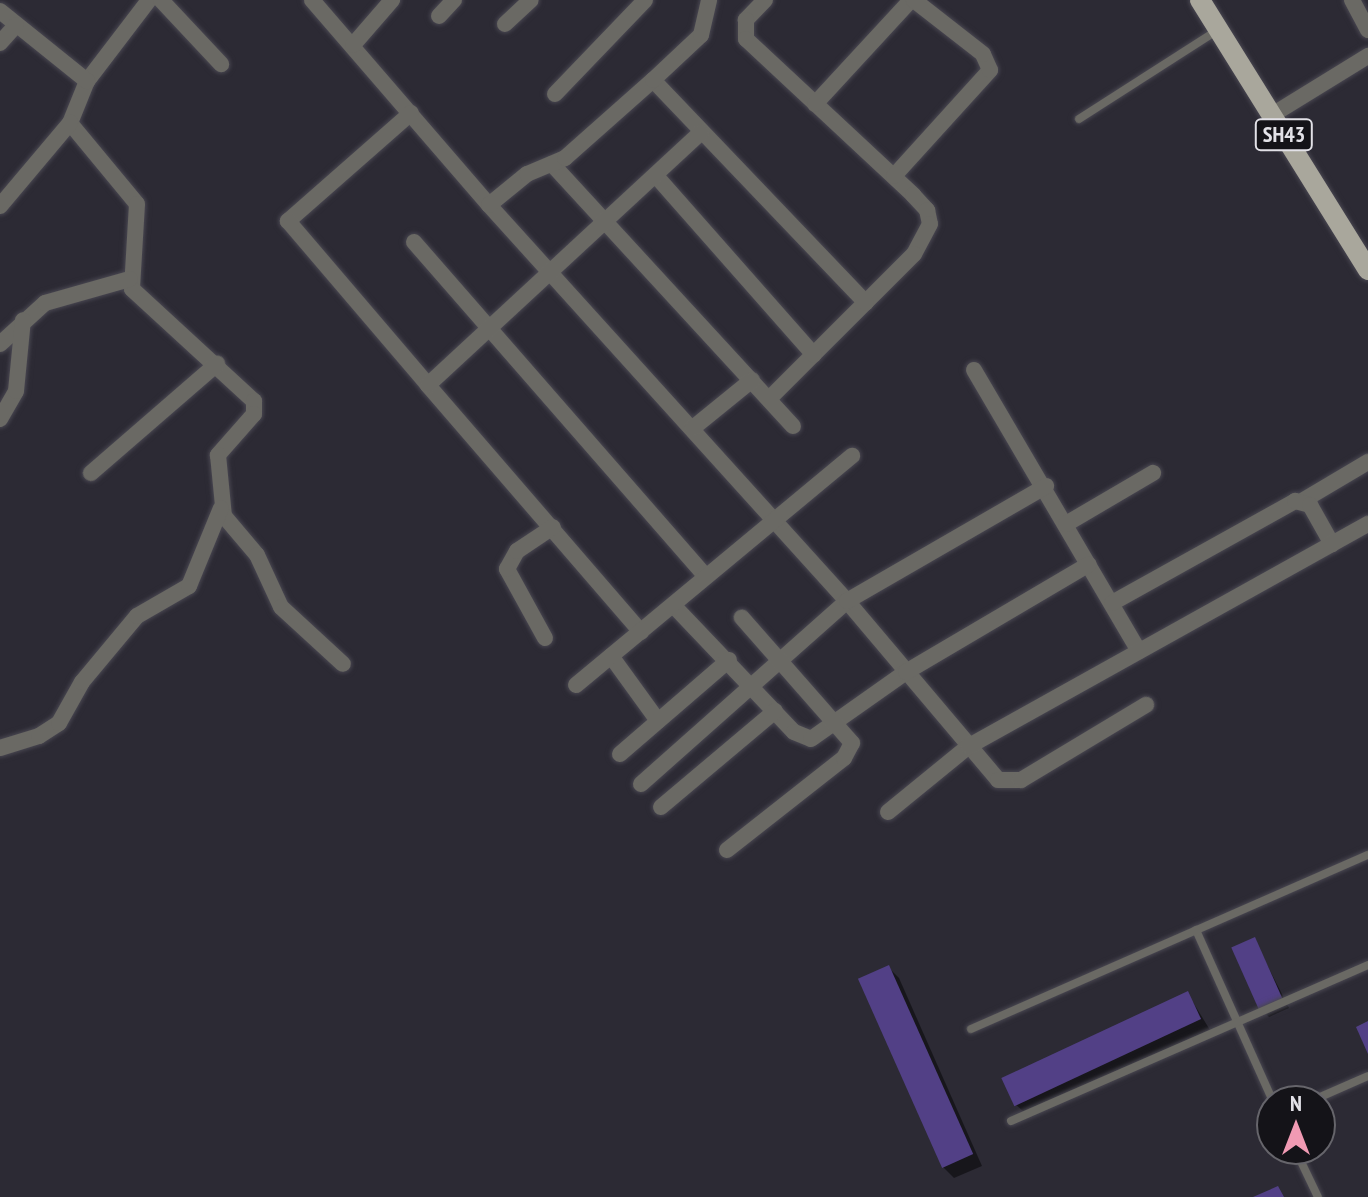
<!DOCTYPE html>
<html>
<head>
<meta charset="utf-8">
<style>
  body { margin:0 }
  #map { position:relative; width:1368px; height:1197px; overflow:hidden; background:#2c2a34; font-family:"PT Sans Narrow",sans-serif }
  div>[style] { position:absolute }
  .shadow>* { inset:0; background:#0007 }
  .building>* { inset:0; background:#524086; transform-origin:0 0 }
  .roads { filter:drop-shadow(0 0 2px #494751) drop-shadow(0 0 2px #494751) }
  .service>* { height:8px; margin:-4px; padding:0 4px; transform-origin:4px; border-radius:4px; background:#6a6964 }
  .minor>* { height:16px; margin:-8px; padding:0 8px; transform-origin:8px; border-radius:8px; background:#6a6964 }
  .primary>* { height:20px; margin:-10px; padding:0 10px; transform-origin:10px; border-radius:10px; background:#a9a79c }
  span { translate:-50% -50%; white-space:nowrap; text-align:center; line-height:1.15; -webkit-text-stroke:6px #141318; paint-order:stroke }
  .shield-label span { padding:2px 6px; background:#141318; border:2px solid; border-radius:6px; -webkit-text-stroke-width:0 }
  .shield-label { font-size:22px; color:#e2e1e7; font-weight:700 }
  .north { position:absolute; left:1256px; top:1085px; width:80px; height:80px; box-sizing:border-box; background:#141318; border:2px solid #66656b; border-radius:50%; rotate:0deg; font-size:22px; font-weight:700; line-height:32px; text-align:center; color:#e2e1e7 }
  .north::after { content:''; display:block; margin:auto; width:28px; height:36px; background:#f19ab3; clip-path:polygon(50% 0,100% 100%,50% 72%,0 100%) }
</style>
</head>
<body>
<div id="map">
  <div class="shadow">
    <div style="clip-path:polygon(1254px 939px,1289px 1008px,1269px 1017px,1261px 1009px)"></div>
    <div style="clip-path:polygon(888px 967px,899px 978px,982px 1166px,954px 1178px,943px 1167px)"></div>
    <div style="clip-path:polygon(1188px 994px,1210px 1030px,1025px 1113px,1014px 1103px)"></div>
  </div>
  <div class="building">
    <div style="left:1255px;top:937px;width:69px;height:26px;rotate:66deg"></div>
    <div style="left:889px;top:965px;width:207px;height:34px;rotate:66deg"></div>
    <div style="left:1188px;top:991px;width:31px;height:206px;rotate:65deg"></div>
    <div style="clip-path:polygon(1368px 1021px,1368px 1054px,1356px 1027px)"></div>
    <div style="clip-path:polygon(1278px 1186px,1284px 1197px,1253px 1197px)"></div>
  </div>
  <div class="roads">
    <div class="service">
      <div style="left:1079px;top:119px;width:163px;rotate:-32.7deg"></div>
      <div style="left:1196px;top:930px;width:188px;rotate:65.8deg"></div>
      <div style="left:971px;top:1029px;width:433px;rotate:-23.7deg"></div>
      <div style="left:1311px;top:1101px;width:62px;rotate:-23.7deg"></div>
      <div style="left:1011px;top:1121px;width:390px;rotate:-23.6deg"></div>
      <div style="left:1295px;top:1149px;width:53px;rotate:64.4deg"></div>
    </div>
    <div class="minor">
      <div style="left:149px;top:0;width:102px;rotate:127.4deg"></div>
      <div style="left:87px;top:81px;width:45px;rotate:112deg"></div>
      <div style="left:70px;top:123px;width:105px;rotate:50.4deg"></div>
      <div style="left:137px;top:204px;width:85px;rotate:93.4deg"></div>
      <div style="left:132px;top:289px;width:166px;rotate:42.6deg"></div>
      <div style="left:254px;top:401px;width:13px;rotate:90deg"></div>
      <div style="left:254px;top:414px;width:55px;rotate:131.3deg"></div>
      <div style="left:218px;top:455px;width:61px;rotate:84.4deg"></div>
      <div style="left:224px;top:516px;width:51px;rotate:49.8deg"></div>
      <div style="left:257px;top:555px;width:57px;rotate:65.2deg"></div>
      <div style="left:281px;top:607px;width:84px;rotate:42.6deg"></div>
      <div style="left:161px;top:0;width:88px;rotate:46.8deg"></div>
      <div style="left:312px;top:0;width:271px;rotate:49.2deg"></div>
      <div style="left:489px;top:205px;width:534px;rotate:47.89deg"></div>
      <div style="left:847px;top:601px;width:234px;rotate:49.8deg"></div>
      <div style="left:998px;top:780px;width:23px"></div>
      <div style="left:1021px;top:780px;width:146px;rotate:-31deg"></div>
      <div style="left:765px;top:0;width:28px;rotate:134deg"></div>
      <div style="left:746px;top:20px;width:19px;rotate:90deg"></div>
      <div style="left:746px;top:39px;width:229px;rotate:43deg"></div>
      <div style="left:913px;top:195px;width:21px;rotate:47deg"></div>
      <div style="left:927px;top:210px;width:14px;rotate:78deg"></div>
      <div style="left:930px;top:224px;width:34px;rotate:118deg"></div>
      <div style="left:914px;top:254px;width:205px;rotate:135deg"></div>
      <div style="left:1352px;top:0;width:34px;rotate:62deg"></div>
      <div style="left:0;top:11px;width:112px;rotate:38.8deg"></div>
      <div style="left:439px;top:16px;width:22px;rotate:-47deg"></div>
      <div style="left:505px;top:24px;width:35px;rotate:-43deg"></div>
      <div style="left:0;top:43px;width:24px;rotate:-48deg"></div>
      <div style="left:353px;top:45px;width:60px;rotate:-49.1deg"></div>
      <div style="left:653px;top:80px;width:308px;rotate:46.3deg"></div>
      <div style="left:555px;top:94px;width:130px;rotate:-46.2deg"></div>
      <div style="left:815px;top:104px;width:142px;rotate:-47.3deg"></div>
      <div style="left:411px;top:113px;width:164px;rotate:138.7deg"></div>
      <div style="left:288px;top:221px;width:216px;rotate:49.5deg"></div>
      <div style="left:1272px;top:115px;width:113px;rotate:-31.6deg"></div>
      <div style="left:552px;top:164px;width:356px;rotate:47.4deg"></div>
      <div style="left:894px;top:176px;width:143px;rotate:-47.8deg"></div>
      <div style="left:990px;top:70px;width:17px;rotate:-114deg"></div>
      <div style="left:983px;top:54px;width:88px;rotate:-142deg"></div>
      <div style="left:657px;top:177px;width:237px;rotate:48.6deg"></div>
      <div style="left:489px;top:205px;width:49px;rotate:-39.2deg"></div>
      <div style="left:527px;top:174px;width:41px;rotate:-22.8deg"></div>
      <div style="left:565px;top:158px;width:118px;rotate:-41.6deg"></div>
      <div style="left:653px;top:80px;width:66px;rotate:-43.2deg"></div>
      <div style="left:701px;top:35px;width:36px;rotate:-77deg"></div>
      <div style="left:0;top:206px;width:109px;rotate:-49.9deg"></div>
      <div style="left:414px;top:242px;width:444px;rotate:48.9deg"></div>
      <div style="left:0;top:344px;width:61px;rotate:-42.3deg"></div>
      <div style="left:45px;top:303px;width:88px;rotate:-15.8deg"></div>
      <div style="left:974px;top:370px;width:326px;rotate:59.6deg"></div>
      <div style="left:0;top:419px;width:32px;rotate:-60deg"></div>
      <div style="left:16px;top:391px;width:71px;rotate:-84.4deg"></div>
      <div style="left:693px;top:428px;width:76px;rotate:-39.1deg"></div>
      <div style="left:91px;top:473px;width:167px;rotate:-40.9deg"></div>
      <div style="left:1302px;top:501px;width:77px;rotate:-30.6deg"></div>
      <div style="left:1066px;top:524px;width:101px;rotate:-30.4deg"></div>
      <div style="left:1112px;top:603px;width:210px;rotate:-29.1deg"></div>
      <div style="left:1295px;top:501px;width:16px;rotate:15deg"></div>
      <div style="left:1310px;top:505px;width:45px;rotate:60.6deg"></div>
      <div style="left:673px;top:605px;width:175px;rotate:46.4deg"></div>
      <div style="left:794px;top:732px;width:18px;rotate:22deg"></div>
      <div style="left:811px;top:739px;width:116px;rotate:-35.2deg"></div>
      <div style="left:906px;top:672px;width:212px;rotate:-30.5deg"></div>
      <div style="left:641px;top:632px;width:326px;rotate:-130.8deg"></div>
      <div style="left:428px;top:385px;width:372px;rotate:-42.8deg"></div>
      <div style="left:545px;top:638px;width:79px;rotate:-118.8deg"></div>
      <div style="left:507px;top:569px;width:21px;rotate:-61deg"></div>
      <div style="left:517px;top:551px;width:43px;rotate:-33.7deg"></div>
      <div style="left:611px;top:656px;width:80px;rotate:54.1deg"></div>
      <div style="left:576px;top:685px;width:359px;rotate:-39.7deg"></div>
      <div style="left:0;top:748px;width:41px;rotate:-17.1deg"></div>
      <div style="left:39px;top:736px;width:24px;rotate:-33deg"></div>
      <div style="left:59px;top:723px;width:47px;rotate:-60.7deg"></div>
      <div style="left:82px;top:682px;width:86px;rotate:-50.2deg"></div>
      <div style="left:137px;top:616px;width:60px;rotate:-30deg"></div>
      <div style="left:189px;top:586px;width:84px;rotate:-67.7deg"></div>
      <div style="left:620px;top:754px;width:144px;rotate:-40.8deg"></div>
      <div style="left:641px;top:784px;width:276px;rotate:-41.6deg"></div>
      <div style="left:847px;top:601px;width:230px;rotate:-30deg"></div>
      <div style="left:661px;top:807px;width:149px;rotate:-40.1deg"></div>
      <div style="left:888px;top:812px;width:104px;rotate:-39.2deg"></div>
      <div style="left:969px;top:746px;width:457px;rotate:-29.1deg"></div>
      <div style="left:727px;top:850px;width:149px;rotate:-38.2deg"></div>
      <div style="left:844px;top:758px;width:17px;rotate:-62deg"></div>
      <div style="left:852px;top:743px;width:167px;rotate:-131.3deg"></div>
    </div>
    <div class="primary">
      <div style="left:1200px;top:0;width:318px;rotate:58.1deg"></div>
    </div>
  </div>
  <div class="shield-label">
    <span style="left:1284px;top:135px">SH43</span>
  </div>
  <div class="north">N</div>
</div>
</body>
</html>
